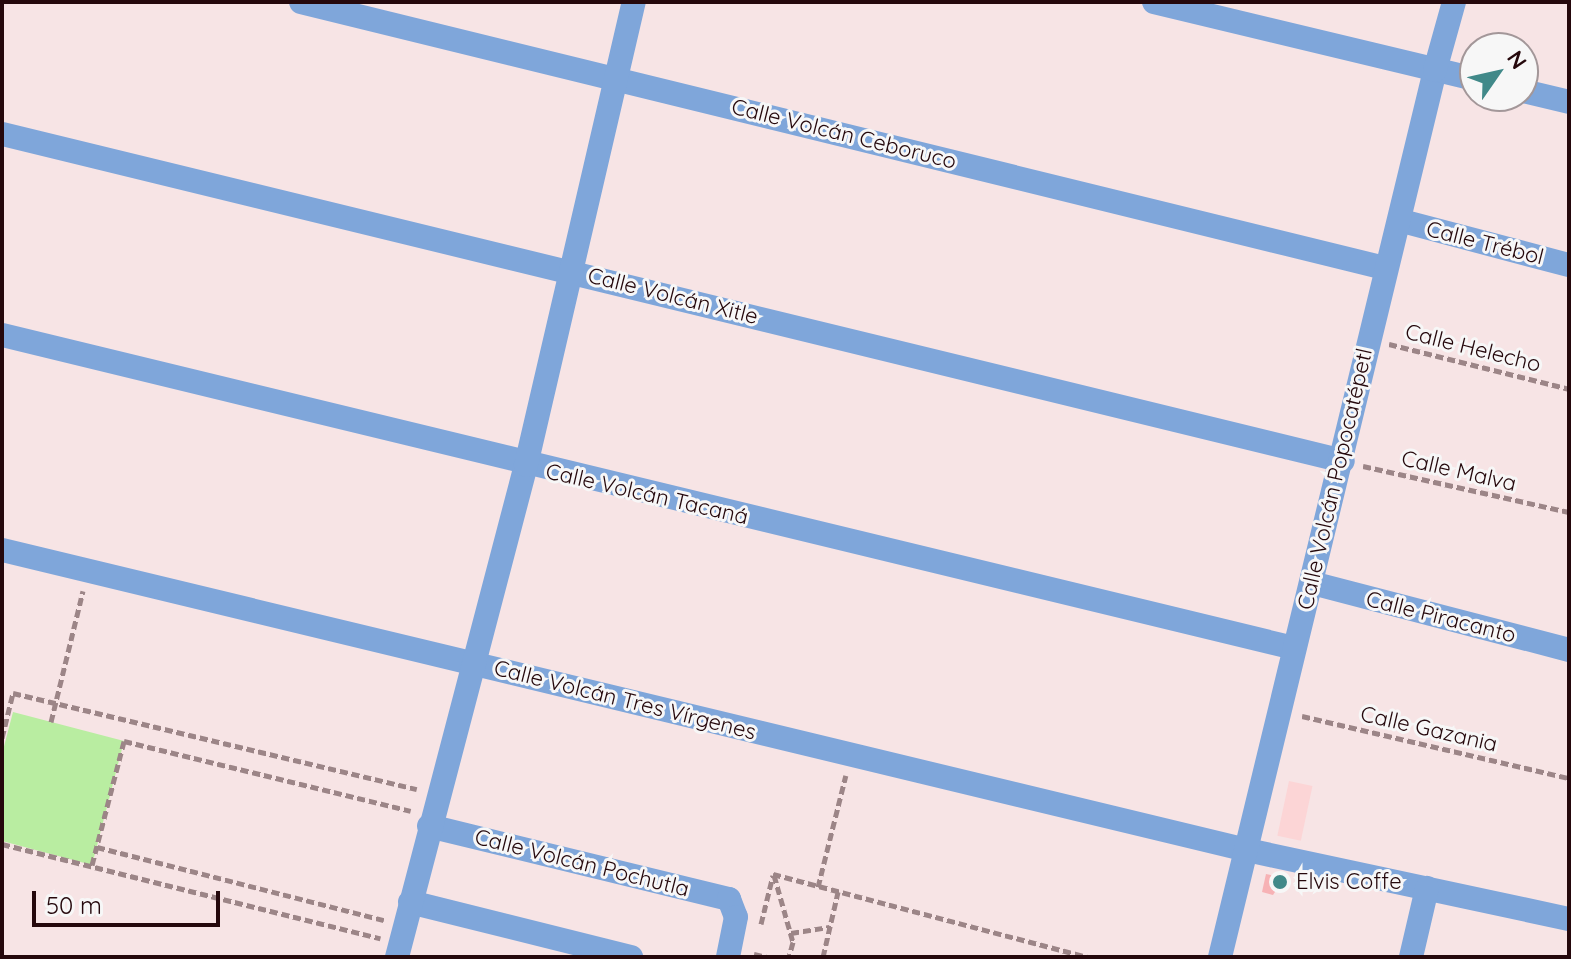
<!DOCTYPE html>
<html>
<head>
<meta charset="utf-8">
<style>
  body { margin:0 }
  #map { position:relative; width:1571px; height:959px; overflow:hidden; background:#f7e4e5; font-family:Quicksand,sans-serif }
  div>[style] { position:absolute }
  .built>* { inset:0; background:#fcd5d6; transform-origin:0 0 }
  .green>* { inset:0; background:#b9eda1 }
  .building>* { inset:0; background:#f7b2b5 }
  .path>* { height:5px; margin-top:-2.5px; transform-origin:0; background:repeating-linear-gradient(90deg,#9c8587 0 8px,transparent 0 12px) }
  .minor>* { height:24px; margin:-12px; padding:0 12px; transform-origin:12px; border-radius:12px; background:#7fa6da }
  .tertiary>* { height:24px; margin:-12px; padding:0 12px; transform-origin:12px; border-radius:12px; background:#7fa6da }
  .dots>* { width:22px; height:22px; translate:-50% -50%; box-sizing:border-box; border:4px solid #f7f7f7; border-radius:50% }
  span { translate:-50% -50%; white-space:nowrap; text-align:center; line-height:1.15; -webkit-text-stroke:6px #f7f7f7; paint-order:stroke }
  .street-label { font-size:22px; color:#25080c }
  .poi-label { font-size:22px; color:#25080c }
  .left { translate:0 -50%; text-align:left }
  .frame { position:absolute; inset:0; border:4px solid #25080c; pointer-events:none }
  .north { position:absolute; left:1459px; top:32px; width:80px; height:80px; box-sizing:border-box; background:#f7f7f7; border:2px solid #a39799; border-radius:50%; rotate:56deg; font-size:22px; font-weight:700; line-height:32px; text-align:center; color:#25080c }
  .north::after { content:''; display:block; margin:auto; width:28px; height:36px; background:#418989; clip-path:polygon(50% 0,100% 100%,50% 72%,0 100%) }
  .scale { position:absolute; left:32px; top:891px; width:188px; height:36px; box-sizing:border-box; border:4px solid #25080c; border-top:0; padding-left:10px; font-size:24px; line-height:28px; white-space:nowrap; color:#25080c; -webkit-text-stroke:6px #f7f7f7; paint-order:stroke }
</style>
</head>
<body>
<div id="map">
  <div class="built">
    <div style="left:1289px;top:781px;width:24px;height:56px;rotate:12deg"></div>
  </div>
  <div class="green">
    <div style="clip-path:polygon(13px 712px,124px 741px,92px 865px,2px 841px,2px 754px)"></div>
  </div>
  <div class="building">
    <div style="clip-path:polygon(1266px 874px,1284px 878px,1273px 895px,1262px 892px)"></div>
  </div>
  <div class="path">
    <div style="left:1389px;top:344px;width:186px;rotate:14deg"></div>
    <div style="left:1363px;top:466px;width:211px;rotate:12.6deg"></div>
    <div style="left:1302px;top:716px;width:274px;rotate:13.1deg"></div>
    <div style="left:51px;top:722px;width:135px;rotate:-76.3deg"></div>
    <div style="left:2px;top:738px;width:46px;rotate:-76.3deg"></div>
    <div style="left:13px;top:693px;width:415px;rotate:13.4deg"></div>
    <div style="left:2px;top:844px;width:390px;rotate:14deg"></div>
    <div style="left:97px;top:847px;width:296px;rotate:14.3deg"></div>
    <div style="left:92px;top:865px;width:128px;rotate:-75.5deg"></div>
    <div style="left:124px;top:741px;width:295px;rotate:13.7deg"></div>
    <div style="left:773px;top:874px;width:325px;rotate:14.8deg"></div>
    <div style="left:774px;top:875px;width:70px;rotate:74.2deg"></div>
    <div style="left:793px;top:942px;width:16px;rotate:105deg"></div>
    <div style="left:818px;top:887px;width:115px;rotate:-76deg"></div>
    <div style="left:761px;top:924px;width:50px;rotate:-76.2deg"></div>
    <div style="left:791px;top:933px;width:39px;rotate:-9deg"></div>
    <div style="left:754px;top:954px;width:13px;rotate:13deg"></div>
    <div style="left:823px;top:957px;width:67px;rotate:-77deg"></div>
  </div>
  <div class="minor">
    <div style="left:301px;top:2px;width:1116px;rotate:13.79deg"></div>
    <div style="left:2px;top:134px;width:1380px;rotate:13.7deg"></div>
    <div style="left:1402px;top:221px;width:173px;rotate:14.8deg"></div>
    <div style="left:2px;top:335px;width:1329px;rotate:13.62deg"></div>
    <div style="left:2px;top:550px;width:1281px;rotate:13.55deg"></div>
    <div style="left:1247px;top:850px;width:329px;rotate:12.1deg"></div>
    <div style="left:1312px;top:583px;width:266px;rotate:14.6deg"></div>
    <div style="left:429px;top:826px;width:309px;rotate:13.7deg"></div>
    <div style="left:729px;top:899px;width:19px;rotate:69deg"></div>
    <div style="left:736px;top:917px;width:41px;rotate:101.3deg"></div>
    <div style="left:410px;top:902px;width:228px;rotate:14deg"></div>
    <div style="left:397px;top:957px;width:509px;rotate:-75.31deg"></div>
    <div style="left:526px;top:465px;width:475px;rotate:-76.9deg"></div>
    <div style="left:1220px;top:957px;width:913px;rotate:-76.37deg"></div>
    <div style="left:1411px;top:957px;width:71px;rotate:-76.9deg"></div>
  </div>
  <div class="tertiary">
    <div style="left:1154px;top:2px;width:330px;rotate:13.5deg"></div>
    <div style="left:1435px;top:70px;width:71px;rotate:-74.4deg"></div>
    <div style="left:1523px;top:91px;width:47px;rotate:13.4deg"></div>
  </div>
  <div class="dots">
    <div style="left:1280px;top:882px;background:#418989"></div>
  </div>
  <div class="street-label">
    <span style="left:844px;top:134px;rotate:14deg">Calle Volcán Ceboruco</span>
    <span style="left:1485px;top:243px;rotate:14deg">Calle Trébol</span>
    <span style="left:673px;top:296px;rotate:14deg">Calle Volcán Xitle</span>
    <span style="left:1473px;top:348px;rotate:14deg">Calle Helecho</span>
    <span style="left:1459px;top:471px;rotate:13deg">Calle Malva</span>
    <span style="left:1335px;top:479px;rotate:-77deg">Calle Volcán Popocatépetl</span>
    <span style="left:647px;top:494px;rotate:13deg">Calle Volcán Tacaná</span>
    <span style="left:1441px;top:617px;rotate:14deg">Calle Piracanto</span>
    <span style="left:625px;top:700px;rotate:14deg">Calle Volcán Tres Vírgenes</span>
    <span style="left:1429px;top:729px;rotate:13deg">Calle Gazania</span>
    <span style="left:582px;top:863px;rotate:14deg">Calle Volcán Pochutla</span>
  </div>
  <div class="poi-label">
    <span class="left" style="left:1296px;top:882px">Elvis Coffe</span>
  </div>
  <div class="frame"></div>
  <div class="north">N</div>
  <div class="scale">50 m</div>
</div>
</body>
</html>
